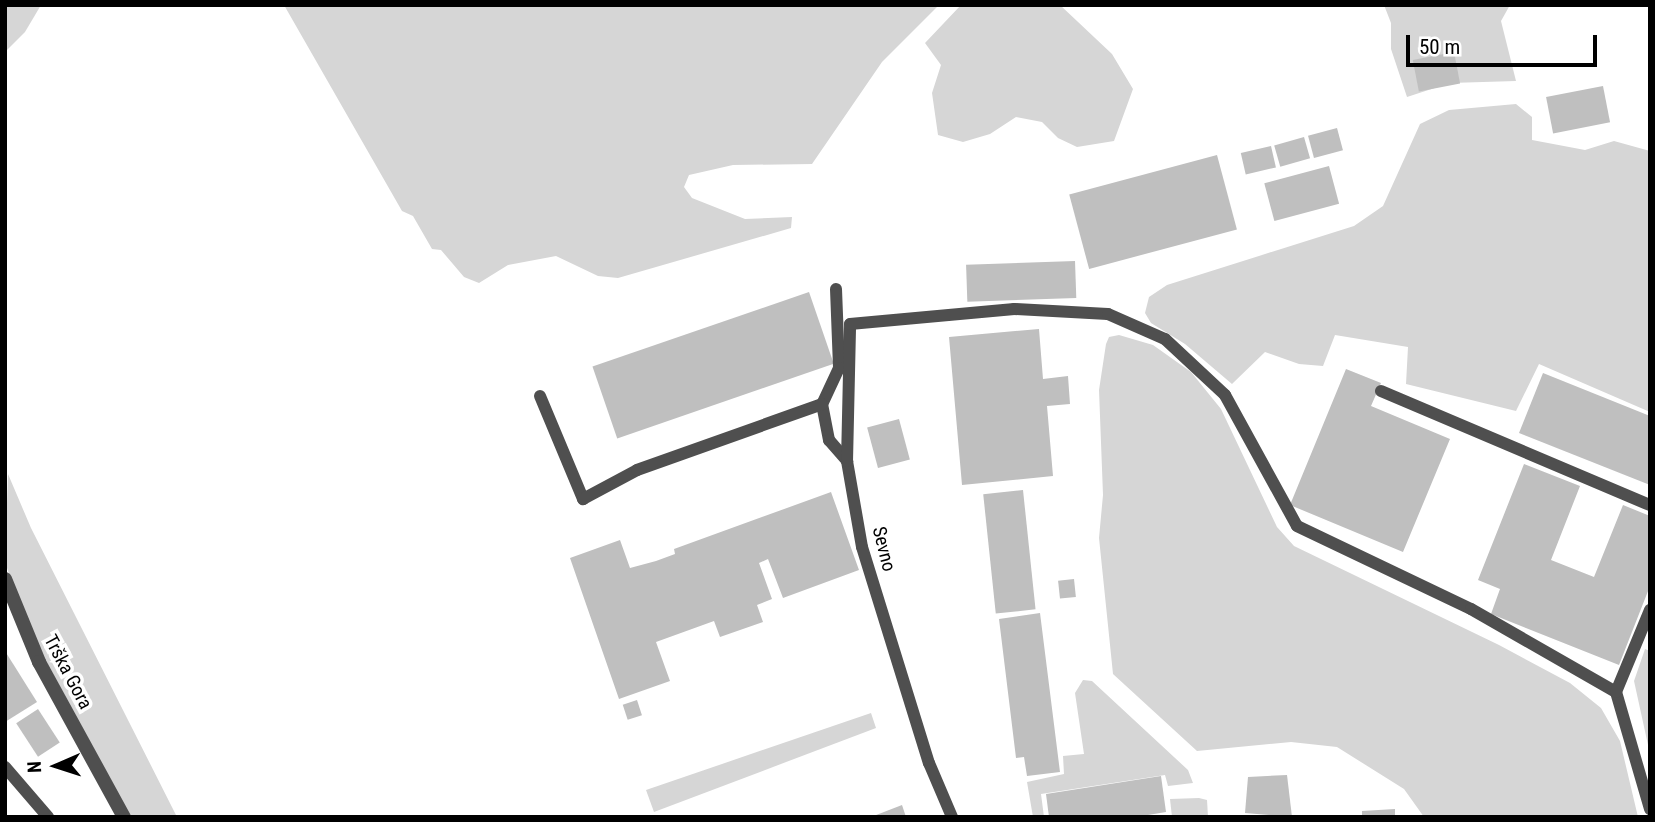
<!DOCTYPE html>
<html>
<head>
<meta charset="utf-8">
<style>
  body { margin:0 }
  #map { position:relative; width:1655px; height:822px; overflow:hidden; background:#fff; font-family:"Roboto Condensed",sans-serif }
  div>[style] { position:absolute }
  .green>* { inset:0; background:#d6d6d6 }
  .building>* { inset:0; background:#bfbfbf; transform-origin:0 0 }
  .service>* { height:12px; margin:-6px; padding:0 6px; transform-origin:6px; border-radius:6px; background:#4f4f4f }
  .minor>* { height:14px; margin:-7px; padding:0 7px; transform-origin:7px; border-radius:7px; background:#4f4f4f }
  span { translate:-50% -50%; white-space:nowrap; text-align:center; line-height:1.15; -webkit-text-stroke:7px #fff; paint-order:stroke }
  .street-label { font-size:19px; color:#000 }
  .frame { position:absolute; inset:0; border:7px solid #000; pointer-events:none }
  .north { position:absolute; left:21px; top:731px; width:70px; height:70px; -webkit-text-stroke:5px #fff; paint-order:stroke; rotate:267deg; font-size:19px; font-weight:700; line-height:28px; text-align:center; color:#000 }
  .north::after { content:''; display:block; margin:auto; width:24px; height:32px; background:#000; clip-path:polygon(50% 0,100% 100%,50% 72%,0 100%) }
  .scale { position:absolute; left:1406px; top:35px; width:191px; height:32px; box-sizing:border-box; border:4px solid #000; border-top:0; padding-left:9px; font-size:21px; line-height:24px; white-space:nowrap; color:#000; -webkit-text-stroke:5px #fff; paint-order:stroke }
</style>
</head>
<body>
<div id="map">
  <div class="green">
    <div style="clip-path:polygon(5px 5px,41px 5px,25px 32px,5px 52px)"></div>
    <div style="clip-path:polygon(284px 5px,939px 5px,882px 62px,812px 164px,733px 165px,689px 175px,684px 187px,692px 198px,745px 219px,792px 217px,791px 228px,618px 278px,598px 276px,556px 256px,508px 265px,479px 283px,464px 277px,441px 250px,432px 249px,413px 216px,402px 211px)"></div>
    <div style="clip-path:polygon(961px 5px,1060px 5px,1112px 54px,1133px 89px,1114px 141px,1077px 147px,1058px 138px,1042px 122px,1016px 117px,990px 134px,963px 142px,938px 135px,932px 93px,941px 65px,925px 43px)"></div>
    <div style="clip-path:polygon(1384px 5px,1510px 5px,1501px 21px,1516px 81px,1450px 83px,1407px 97px,1391px 49px,1391px 23px)"></div>
    <div style="clip-path:polygon(1516px 104px,1532px 117px,1532px 140px,1585px 150px,1614px 141px,1650px 151px,1650px 412px,1539px 364px,1516px 411px,1406px 384px,1408px 347px,1335px 335px,1323px 366px,1299px 364px,1265px 352px,1232px 384px,1185px 344px,1151px 323px,1145px 313px,1149px 297px,1167px 285px,1354px 226px,1383px 206px,1420px 124px,1449px 110px)"></div>
    <div style="clip-path:polygon(1119px 335px,1153px 345px,1191px 372px,1221px 409px,1277px 527px,1294px 546px,1499px 645px,1570px 683px,1601px 708px,1620px 741px,1638px 817px,1424px 817px,1404px 789px,1337px 747px,1291px 742px,1197px 751px,1113px 674px,1099px 538px,1103px 495px,1099px 390px,1106px 344px,1109px 337px)"></div>
    <div style="clip-path:polygon(8px 474px,31px 528px,177px 817px,131px 817px,26px 624px,5px 562px)"></div>
    <div style="clip-path:polygon(1645px 649px,1650px 651px,1650px 754px,1634px 681px)"></div>
    <div style="clip-path:polygon(1083px 680px,1092px 681px,1188px 770px,1193px 783px,1168px 786px,1165px 775px,1041px 794px,1044px 817px,1033px 817px,1027px 782px,1064px 774px,1063px 756px,1084px 754px,1075px 693px)"></div>
    <div style="clip-path:polygon(871px 713px,876px 728px,654px 812px,646px 790px)"></div>
    <div style="clip-path:polygon(1199px 798px,1207px 800px,1208px 817px,1172px 817px,1170px 799px)"></div>
  </div>
  <div class="building">
    <div style="left:1454px;top:52px;width:32px;height:42px;rotate:79deg"></div>
    <div style="left:1603px;top:86px;width:37px;height:58px;rotate:79deg"></div>
    <div style="left:1337px;top:128px;width:23px;height:30px;rotate:75deg"></div>
    <div style="left:1304px;top:137px;width:22px;height:31px;rotate:74deg"></div>
    <div style="left:1271px;top:146px;width:22px;height:31px;rotate:77deg"></div>
    <div style="left:1217px;top:155px;width:77px;height:153px;rotate:75deg"></div>
    <div style="left:1329px;top:166px;width:39px;height:67px;rotate:75deg"></div>
    <div style="left:1075px;top:261px;width:37px;height:109px;rotate:88deg"></div>
    <div style="left:809px;top:292px;width:76px;height:229px;rotate:71deg"></div>
    <div style="clip-path:polygon(1039px 329px,1043px 379px,1068px 376px,1070px 404px,1047px 406px,1053px 476px,962px 485px,949px 337px)"></div>
    <div style="clip-path:polygon(1346px 369px,1381px 383px,1371px 406px,1450px 439px,1403px 552px,1290px 505px)"></div>
    <div style="clip-path:polygon(1543px 373px,1650px 416px,1650px 485px,1519px 433px)"></div>
    <div style="left:899px;top:419px;width:42px;height:33px;rotate:75deg"></div>
    <div style="clip-path:polygon(1524px 464px,1580px 486px,1551px 560px,1594px 577px,1623px 505px,1650px 516px,1650px 586px,1619px 665px,1491px 614px,1500px 589px,1478px 580px)"></div>
    <div style="left:1023px;top:490px;width:120px;height:40px;rotate:84deg"></div>
    <div style="clip-path:polygon(831px 492px,859px 570px,783px 598px,768px 559px,759px 563px,772px 599px,757px 605px,763px 622px,720px 637px,714px 621px,656px 642px,670px 681px,619px 699px,570px 558px,620px 540px,630px 568px,656px 561px,675px 554px,674px 549px)"></div>
    <div style="left:1074px;top:579px;width:18px;height:16px;rotate:84deg"></div>
    <div style="clip-path:polygon(1040px 613px,1060px 772px,1027px 776px,1024px 757px,1016px 758px,999px 619px)"></div>
    <div style="clip-path:polygon(5px 651px,37px 702px,5px 722px)"></div>
    <div style="left:637px;top:700px;width:16px;height:15px;rotate:72deg"></div>
    <div style="left:38px;top:709px;width:40px;height:26px;rotate:57deg"></div>
    <div style="clip-path:polygon(1287px 775px,1292px 817px,1245px 813px,1248px 777px)"></div>
    <div style="clip-path:polygon(1161px 776px,1166px 812px,1136px 817px,1049px 817px,1046px 794px)"></div>
    <div style="clip-path:polygon(902px 805px,906px 817px,871px 817px)"></div>
    <div style="clip-path:polygon(1395px 809px,1395px 817px,1362px 817px,1362px 811px)"></div>
  </div>
  <div class="service">
    <div style="left:836px;top:289px;width:79px;rotate:87.8deg"></div>
    <div style="left:839px;top:368px;width:40px;rotate:115deg"></div>
    <div style="left:822px;top:404px;width:37px;rotate:79deg"></div>
    <div style="left:829px;top:440px;width:28px;rotate:49deg"></div>
    <div style="left:847px;top:461px;width:87px;rotate:80.1deg"></div>
    <div style="left:862px;top:547px;width:226px;rotate:72.8deg"></div>
    <div style="left:929px;top:763px;width:59px;rotate:66.9deg"></div>
    <div style="left:1381px;top:391px;width:292px;rotate:23deg"></div>
    <div style="left:540px;top:396px;width:112px;rotate:67.3deg"></div>
    <div style="left:583px;top:499px;width:61px;rotate:-28.2deg"></div>
    <div style="left:637px;top:470px;width:196px;rotate:-19.6deg"></div>
    <div style="left:847px;top:461px;width:137px;rotate:-88.7deg"></div>
    <div style="left:850px;top:324px;width:165px;rotate:-5.2deg"></div>
    <div style="left:1014px;top:309px;width:94px;rotate:3deg"></div>
    <div style="left:1108px;top:314px;width:62px;rotate:23.7deg"></div>
    <div style="left:1165px;top:339px;width:82px;rotate:43deg"></div>
    <div style="left:1225px;top:395px;width:149px;rotate:61.2deg"></div>
    <div style="left:1297px;top:526px;width:193px;rotate:25.5deg"></div>
    <div style="left:1471px;top:609px;width:167px;rotate:29.8deg"></div>
    <div style="left:1616px;top:692px;width:122px;rotate:73.8deg"></div>
    <div style="left:1616px;top:692px;width:89px;rotate:-67.5deg"></div>
    <div style="left:5px;top:767px;width:66px;rotate:49.3deg"></div>
  </div>
  <div class="minor">
    <div style="left:5px;top:579px;width:90px;rotate:67.7deg"></div>
    <div style="left:39px;top:662px;width:177px;rotate:61.3deg"></div>
  </div>
  <div class="street-label">
    <span style="left:884px;top:549px;rotate:76deg">Sevno</span>
    <span style="left:68px;top:672px;rotate:62deg">Trška Gora</span>
  </div>
  <div class="frame"></div>
  <div class="north">N</div>
  <div class="scale">50 m</div>
</div>
</body>
</html>
